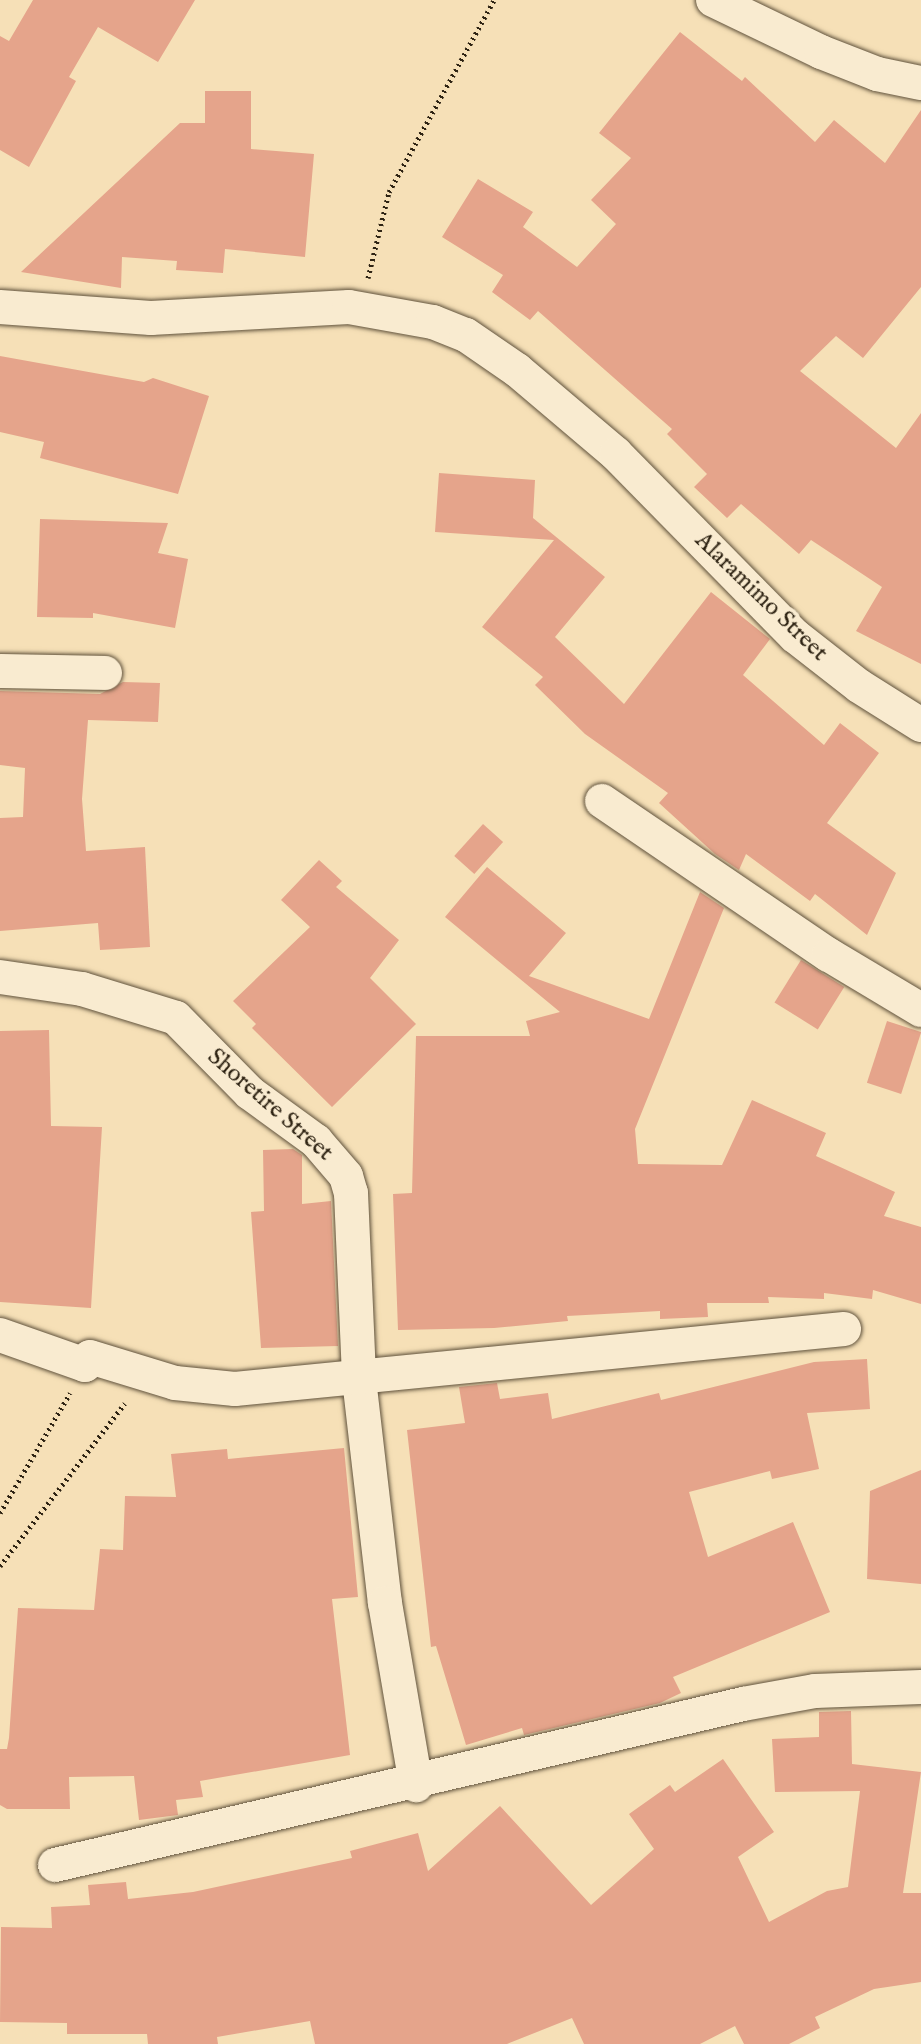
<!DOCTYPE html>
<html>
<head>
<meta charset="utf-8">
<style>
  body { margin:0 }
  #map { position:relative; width:921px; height:2044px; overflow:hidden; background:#f6e0b7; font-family:"IM FELL English",serif }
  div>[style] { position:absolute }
  .building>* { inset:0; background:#e5a48b; transform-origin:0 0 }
  .path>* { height:5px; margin-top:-2.5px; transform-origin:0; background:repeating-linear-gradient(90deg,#2e2313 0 2px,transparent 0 6px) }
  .roads { filter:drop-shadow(0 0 2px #60523c) drop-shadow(0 0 2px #60523c) }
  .street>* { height:34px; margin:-17px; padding:0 17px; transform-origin:17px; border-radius:17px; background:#f9ebd0 }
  span { translate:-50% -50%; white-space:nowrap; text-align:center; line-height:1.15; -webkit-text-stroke:8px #f9ebd0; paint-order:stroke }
  .street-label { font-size:24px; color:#2e2313 }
</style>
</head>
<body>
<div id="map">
  <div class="building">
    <div style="clip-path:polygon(33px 0,195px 0,158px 62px,98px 27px,69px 77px,76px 81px,29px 167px,0 150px,0 36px,9px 41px)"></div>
    <div style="clip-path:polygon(680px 32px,742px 81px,745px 77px,815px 142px,834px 120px,885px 163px,921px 110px,921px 287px,863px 358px,836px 336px,800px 371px,896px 448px,921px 413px,921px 664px,856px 631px,882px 587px,811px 540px,799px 554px,741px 504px,727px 518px,694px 487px,707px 474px,667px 434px,672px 429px,538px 311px,530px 320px,492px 292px,503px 275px,442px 237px,478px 179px,533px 212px,523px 227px,577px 267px,616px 224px,591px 200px,631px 158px,599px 133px)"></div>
    <div style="clip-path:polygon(205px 91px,251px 91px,251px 149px,314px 154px,305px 257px,225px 249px,223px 273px,176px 270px,177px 261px,122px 257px,121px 288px,21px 272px,180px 123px,205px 123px)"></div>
    <div style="clip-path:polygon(0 356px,144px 382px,153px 378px,209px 396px,178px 494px,40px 458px,44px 442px,0 432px)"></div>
    <div style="clip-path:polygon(439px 473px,535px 480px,533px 518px,605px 577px,555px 637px,624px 704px,711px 592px,770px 639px,743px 675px,824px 745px,840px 723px,879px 753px,827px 823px,896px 873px,867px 935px,815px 894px,810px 901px,746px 854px,739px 870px,715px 854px,659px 803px,668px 793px,585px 734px,535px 685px,543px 677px,482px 627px,554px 540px,435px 532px)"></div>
    <div style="clip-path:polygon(40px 519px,168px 523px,158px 553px,188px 559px,175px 628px,93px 613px,93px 618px,37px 617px)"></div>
    <div style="clip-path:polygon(123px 682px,160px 683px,158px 722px,88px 720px,82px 799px,86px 851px,145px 847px,150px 947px,100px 950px,98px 923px,0 931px,0 818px,23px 817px,25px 768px,0 765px,0 691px,100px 694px)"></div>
    <div style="left:483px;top:824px;width:27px;height:43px;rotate:42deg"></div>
    <div style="clip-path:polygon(319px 860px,342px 881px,336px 887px,399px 940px,370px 978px,416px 1024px,332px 1107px,252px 1028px,256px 1024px,233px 1001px,310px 927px,281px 900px)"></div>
    <div style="clip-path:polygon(487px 867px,566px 933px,529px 976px,649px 1019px,700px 892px,724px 908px,635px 1129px,638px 1164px,722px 1165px,752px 1100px,826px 1133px,816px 1156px,895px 1192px,884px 1216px,921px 1227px,921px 1304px,873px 1290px,872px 1299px,824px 1293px,824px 1299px,768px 1297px,769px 1303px,707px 1303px,708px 1317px,660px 1319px,660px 1311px,567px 1316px,568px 1321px,494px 1328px,398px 1330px,393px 1194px,412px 1193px,416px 1036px,530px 1036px,526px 1021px,560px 1012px,445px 917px)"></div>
    <div style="left:801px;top:960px;width:51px;height:50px;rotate:32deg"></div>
    <div style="left:887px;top:1021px;width:36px;height:65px;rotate:18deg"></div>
    <div style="clip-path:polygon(49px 1030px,51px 1126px,102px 1127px,91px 1308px,0 1302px,0 1031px)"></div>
    <div style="clip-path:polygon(293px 1149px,302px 1155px,302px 1204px,331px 1201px,338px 1346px,261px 1348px,251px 1212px,264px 1211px,263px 1150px)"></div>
    <div style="clip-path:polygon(867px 1359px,870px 1409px,807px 1413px,819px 1469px,772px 1479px,770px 1471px,689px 1492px,708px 1557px,793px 1522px,830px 1612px,673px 1677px,681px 1693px,660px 1703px,524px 1735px,522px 1728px,466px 1745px,436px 1646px,431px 1647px,407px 1430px,465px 1423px,459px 1387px,497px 1383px,500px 1399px,548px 1393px,552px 1419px,659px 1393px,661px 1400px,814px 1362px)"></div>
    <div style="clip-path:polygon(344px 1448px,358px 1597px,332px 1599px,350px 1755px,200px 1781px,203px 1797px,176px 1800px,178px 1815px,139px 1820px,134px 1776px,69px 1777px,70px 1809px,7px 1809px,0 1805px,0 1749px,7px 1749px,9px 1738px,18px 1608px,94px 1610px,100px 1549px,123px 1550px,125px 1496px,176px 1497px,171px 1454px,227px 1449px,228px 1459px)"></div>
    <div style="clip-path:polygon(921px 1470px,921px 1584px,867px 1579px,870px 1491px)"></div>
    <div style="clip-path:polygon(851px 1711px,852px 1764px,921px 1772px,903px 1893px,921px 1893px,921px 1982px,874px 1989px,815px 2017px,820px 2028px,789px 2044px,744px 2044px,735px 2026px,700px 2044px,584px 2044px,572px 2018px,507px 2044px,315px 2044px,310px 2021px,217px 2037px,218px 2044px,148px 2044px,147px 2034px,67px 2034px,67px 2023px,0 2022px,1px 1927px,52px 1928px,51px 1907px,90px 1905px,88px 1885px,126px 1882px,128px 1899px,193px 1892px,352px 1858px,350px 1851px,418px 1833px,428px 1871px,500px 1806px,591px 1905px,654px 1849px,629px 1814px,670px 1785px,675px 1792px,723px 1759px,774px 1832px,738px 1857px,769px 1922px,827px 1891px,848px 1887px,860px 1791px,775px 1792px,772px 1739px,819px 1737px,819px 1712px)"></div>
  </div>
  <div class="path">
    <div style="left:368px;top:278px;width:89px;rotate:-76.3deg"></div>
    <div style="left:389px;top:192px;width:219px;rotate:-61.3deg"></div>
    <div style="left:0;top:1513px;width:139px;rotate:-59.7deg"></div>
    <div style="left:0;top:1566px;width:205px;rotate:-52.5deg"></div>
  </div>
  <div class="roads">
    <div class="street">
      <div style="left:713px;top:0;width:120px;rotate:25.7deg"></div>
      <div style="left:821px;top:52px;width:60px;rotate:21.4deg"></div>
      <div style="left:877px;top:74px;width:45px;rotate:11.6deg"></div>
      <div style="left:0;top:307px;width:151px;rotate:4.2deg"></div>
      <div style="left:151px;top:318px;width:198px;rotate:-3.2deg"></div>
      <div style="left:349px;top:307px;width:85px;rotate:10.1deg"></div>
      <div style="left:433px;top:322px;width:35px;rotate:22deg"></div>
      <div style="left:466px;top:335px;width:62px;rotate:34.5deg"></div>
      <div style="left:517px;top:370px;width:130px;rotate:40.3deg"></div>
      <div style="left:616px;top:454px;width:255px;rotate:45.5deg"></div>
      <div style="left:795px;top:636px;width:81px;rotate:38deg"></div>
      <div style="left:859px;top:686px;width:73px;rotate:32.2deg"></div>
      <div style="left:0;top:671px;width:105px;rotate:1.1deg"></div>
      <div style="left:602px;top:801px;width:274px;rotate:34.2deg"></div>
      <div style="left:829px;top:955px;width:107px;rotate:30.9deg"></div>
      <div style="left:0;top:977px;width:83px;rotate:8.3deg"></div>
      <div style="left:82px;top:989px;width:98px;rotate:17.1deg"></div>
      <div style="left:176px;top:1018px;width:105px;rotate:45.4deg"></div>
      <div style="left:250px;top:1093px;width:82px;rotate:36deg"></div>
      <div style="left:316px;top:1141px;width:46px;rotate:49.4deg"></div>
      <div style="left:346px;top:1176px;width:18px;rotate:74deg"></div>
      <div style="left:351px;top:1193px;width:186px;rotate:87.5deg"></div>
      <div style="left:359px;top:1379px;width:226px;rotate:83.4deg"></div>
      <div style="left:385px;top:1603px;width:185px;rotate:80.3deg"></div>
      <div style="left:0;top:1335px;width:90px;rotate:19.4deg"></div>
      <div style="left:85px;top:1365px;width:9px;rotate:-58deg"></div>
      <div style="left:90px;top:1357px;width:89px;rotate:17deg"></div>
      <div style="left:175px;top:1383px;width:60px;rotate:5.7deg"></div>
      <div style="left:235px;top:1389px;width:612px;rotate:-5.63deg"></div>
      <div style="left:55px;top:1865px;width:707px;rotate:-13.17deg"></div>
      <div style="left:743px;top:1704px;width:73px;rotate:-10.2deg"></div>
      <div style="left:815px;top:1691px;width:106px;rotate:-2.2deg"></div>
    </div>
  </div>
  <div class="street-label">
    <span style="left:761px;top:597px;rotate:44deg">Alaramimo Street</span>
    <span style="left:270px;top:1105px;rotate:41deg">Shoretire Street</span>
  </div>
</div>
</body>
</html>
